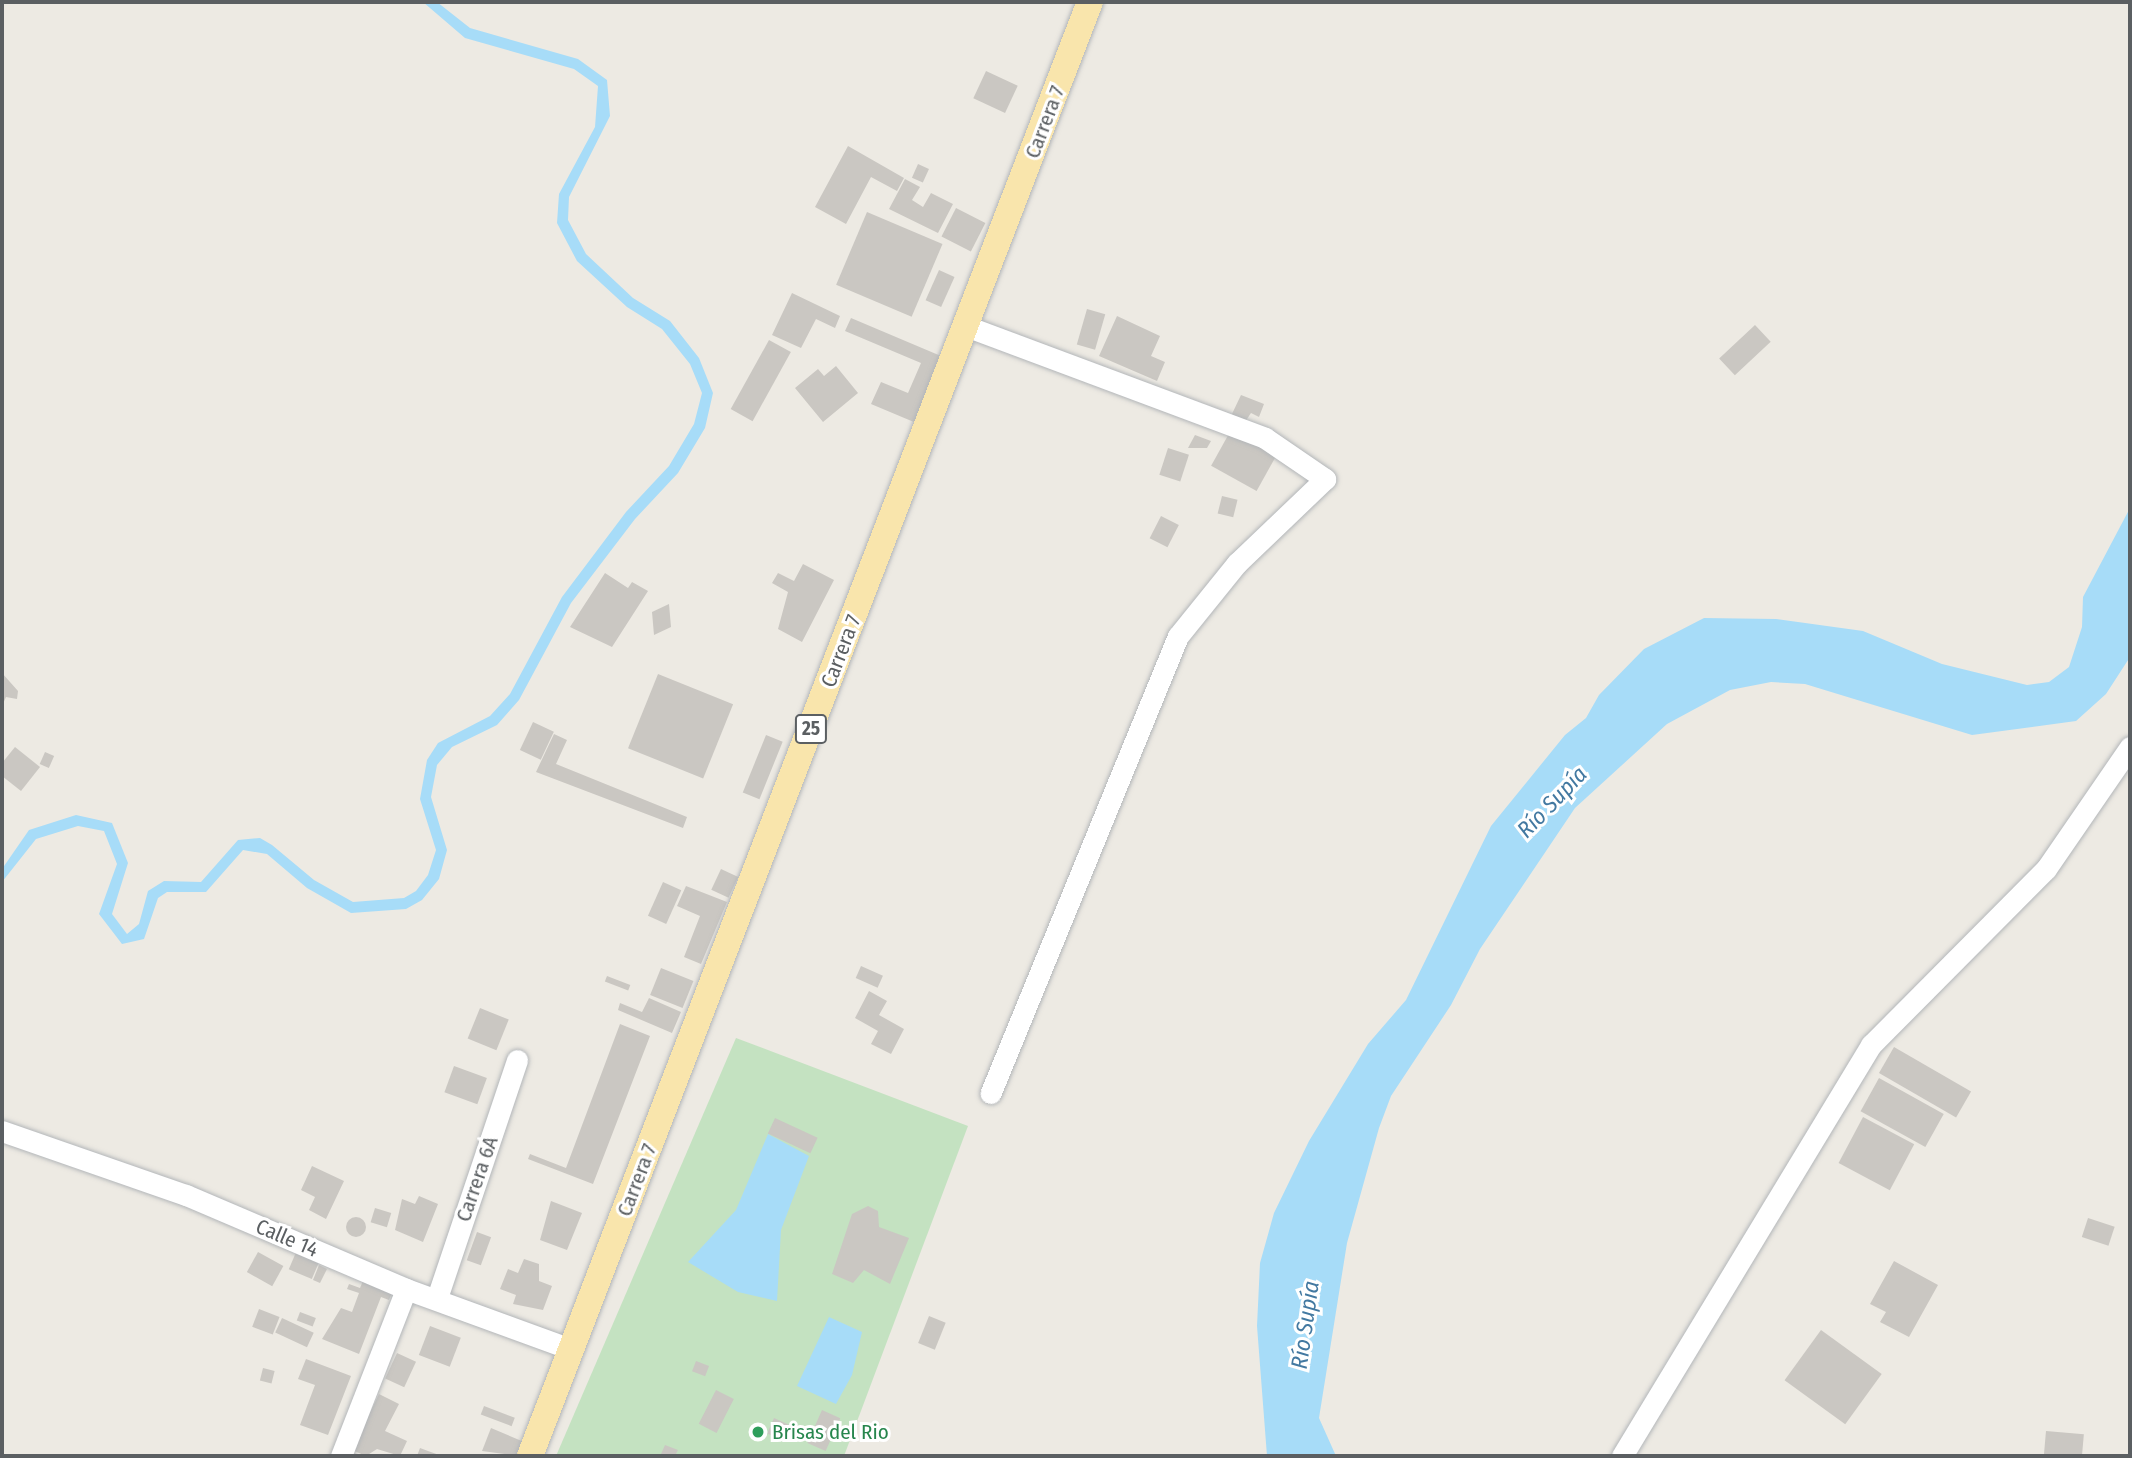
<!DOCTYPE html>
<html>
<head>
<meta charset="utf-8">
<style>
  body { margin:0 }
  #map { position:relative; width:2132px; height:1458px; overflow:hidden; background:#edeae3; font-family:"Fira Sans Condensed",sans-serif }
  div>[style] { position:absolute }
  .green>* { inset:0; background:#c4e2c1 }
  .water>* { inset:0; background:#a7dcf8 }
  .building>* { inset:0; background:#cac7c2; transform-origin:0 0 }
  .round { border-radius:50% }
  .roads { filter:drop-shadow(0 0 2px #b3b6b9) drop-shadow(0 0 2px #b3b6b9) }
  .minor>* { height:21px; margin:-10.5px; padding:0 10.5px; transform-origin:10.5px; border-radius:10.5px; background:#fff }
  .major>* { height:26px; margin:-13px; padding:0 13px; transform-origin:13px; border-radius:13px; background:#f9e5ac }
  .dots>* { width:19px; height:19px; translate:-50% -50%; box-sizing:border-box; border:4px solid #fff; border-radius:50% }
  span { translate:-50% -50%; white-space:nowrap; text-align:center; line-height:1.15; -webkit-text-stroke:6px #fff; paint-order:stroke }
  .shield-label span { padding:2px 5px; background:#fff; border:2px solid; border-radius:5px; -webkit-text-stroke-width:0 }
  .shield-label { font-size:19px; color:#5b5f62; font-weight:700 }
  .street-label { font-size:21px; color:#5b5f62 }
  .leisure-label { font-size:21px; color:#27864d }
  .left { translate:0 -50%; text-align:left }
  .water-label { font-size:23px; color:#4379a1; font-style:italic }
  .frame { position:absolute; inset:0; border:4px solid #5b5f62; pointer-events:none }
</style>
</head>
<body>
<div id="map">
  <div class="green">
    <div style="clip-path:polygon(736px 1038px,968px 1126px,844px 1456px,556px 1456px)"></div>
  </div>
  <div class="water">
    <div style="clip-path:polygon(423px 2px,437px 2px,470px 28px,578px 59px,607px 80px,610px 116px,569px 197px,568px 220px,586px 254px,633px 298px,670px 321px,699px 358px,713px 393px,705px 428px,678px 473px,635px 519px,571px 603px,519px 700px,497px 725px,452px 747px,437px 765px,431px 797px,447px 850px,439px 879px,422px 900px,406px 909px,351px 913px,307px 888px,267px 854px,243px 850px,206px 892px,167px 892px,158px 898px,144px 939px,122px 944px,99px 914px,117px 864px,104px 831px,78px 826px,36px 839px,2px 882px,2px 869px,29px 830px,76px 815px,112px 823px,128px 863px,112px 914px,127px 934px,139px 924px,148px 891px,164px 881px,201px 882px,238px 840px,260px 838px,272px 845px,314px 880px,353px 902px,404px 898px,416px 891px,428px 875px,436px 850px,420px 799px,427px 760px,438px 743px,490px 716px,510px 694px,562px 597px,626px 512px,669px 466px,694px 424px,702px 393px,690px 364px,662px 329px,627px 307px,577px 261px,557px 223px,559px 194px,595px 127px,598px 86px,574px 69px,465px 38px)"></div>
    <div style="clip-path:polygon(2130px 508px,2130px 657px,2106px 694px,2076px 721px,1972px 735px,1805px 684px,1771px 682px,1730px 690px,1667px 724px,1575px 808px,1480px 949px,1451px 1005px,1391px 1096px,1379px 1128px,1347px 1243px,1319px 1418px,1336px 1456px,1267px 1456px,1257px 1326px,1260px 1263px,1274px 1213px,1309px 1141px,1368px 1044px,1406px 1000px,1491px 826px,1565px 735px,1586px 718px,1599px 695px,1644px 649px,1704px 618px,1776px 619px,1863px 631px,1942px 664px,2027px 685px,2049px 682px,2069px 667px,2082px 627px,2083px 597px)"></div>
    <div style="clip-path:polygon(768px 1134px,809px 1156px,781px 1230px,777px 1301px,738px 1292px,688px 1262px,736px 1210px)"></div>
    <div style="clip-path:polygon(829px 1317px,862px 1332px,852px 1375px,836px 1404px,797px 1386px)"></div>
  </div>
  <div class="building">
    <div style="left:986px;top:71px;width:35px;height:30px;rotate:25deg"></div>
    <div style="clip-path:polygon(848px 146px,904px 178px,897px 191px,871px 177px,846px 224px,815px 207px)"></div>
    <div style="left:918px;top:164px;width:12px;height:15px;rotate:24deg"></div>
    <div style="clip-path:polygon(905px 179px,920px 187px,912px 200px,923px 207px,931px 193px,953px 204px,938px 233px,889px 209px)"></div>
    <div style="left:956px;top:208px;width:33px;height:32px;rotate:27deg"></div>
    <div style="left:867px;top:212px;width:82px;height:79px;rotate:23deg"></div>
    <div style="left:939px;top:270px;width:17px;height:33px;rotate:24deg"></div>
    <div style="clip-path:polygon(792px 293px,840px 316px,835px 328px,816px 319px,801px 348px,772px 335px)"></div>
    <div style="left:1087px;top:309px;width:19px;height:37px;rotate:16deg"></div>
    <div style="clip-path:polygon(1117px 316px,1160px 336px,1151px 356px,1165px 362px,1157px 381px,1099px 356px)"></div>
    <div style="clip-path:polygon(851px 318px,948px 359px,921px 425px,871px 404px,881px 382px,908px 393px,921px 363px,845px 331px)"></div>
    <div style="left:1755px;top:325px;width:23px;height:49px;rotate:47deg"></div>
    <div style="left:769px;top:340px;width:25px;height:79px;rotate:29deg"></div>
    <div style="clip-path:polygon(836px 366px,858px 393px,823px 422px,795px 388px,818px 369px,824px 376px)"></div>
    <div style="clip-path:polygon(1241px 395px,1264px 404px,1259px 417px,1251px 413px,1245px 422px,1231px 416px)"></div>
    <div style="left:1231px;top:430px;width:52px;height:41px;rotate:29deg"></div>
    <div style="clip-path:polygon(1195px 435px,1211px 441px,1207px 448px,1188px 448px)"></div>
    <div style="left:1168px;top:448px;width:22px;height:28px;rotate:18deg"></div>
    <div style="left:1222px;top:496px;width:16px;height:18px;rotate:14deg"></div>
    <div style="left:1161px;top:516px;width:20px;height:25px;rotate:27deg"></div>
    <div style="clip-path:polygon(803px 564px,834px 580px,802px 642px,778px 629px,788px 592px,772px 583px,778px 573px,794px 581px)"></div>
    <div style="clip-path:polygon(605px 573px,628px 588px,632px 582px,648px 591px,612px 647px,570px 627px)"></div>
    <div style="clip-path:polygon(669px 604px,671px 627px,654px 635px,652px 612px)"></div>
    <div style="clip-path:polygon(2px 673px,18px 691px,17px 699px,6px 697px,2px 706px)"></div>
    <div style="left:658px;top:674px;width:81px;height:80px;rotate:22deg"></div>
    <div style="left:533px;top:722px;width:23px;height:31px;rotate:25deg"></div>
    <div style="clip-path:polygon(554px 734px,567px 740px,556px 764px,687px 817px,683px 828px,536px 772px)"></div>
    <div style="left:766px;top:735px;width:18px;height:62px;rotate:22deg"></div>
    <div style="clip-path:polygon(15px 747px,40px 767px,21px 791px,2px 776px,2px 763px)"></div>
    <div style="left:45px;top:752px;width:10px;height:13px;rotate:24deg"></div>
    <div style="left:721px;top:869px;width:19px;height:23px;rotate:25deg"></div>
    <div style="left:663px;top:882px;width:20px;height:37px;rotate:24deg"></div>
    <div style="clip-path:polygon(686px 886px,727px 902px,701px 964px,684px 957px,700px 916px,677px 906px)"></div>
    <div style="left:861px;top:966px;width:24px;height:13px;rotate:24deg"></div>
    <div style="left:661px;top:968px;width:35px;height:29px;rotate:22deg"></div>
    <div style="left:607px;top:976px;width:25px;height:6px;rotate:21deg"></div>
    <div style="clip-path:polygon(869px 991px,887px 1001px,879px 1015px,904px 1029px,891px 1054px,871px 1044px,878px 1031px,855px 1018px)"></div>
    <div style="clip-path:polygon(649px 998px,681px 1012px,672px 1033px,618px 1010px,620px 1003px,642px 1012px)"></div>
    <div style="left:480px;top:1008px;width:31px;height:33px;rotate:22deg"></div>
    <div style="clip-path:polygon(620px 1024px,650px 1036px,593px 1184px,528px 1159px,530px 1154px,566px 1168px)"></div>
    <div style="left:1894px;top:1047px;width:89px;height:30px;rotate:30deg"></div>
    <div style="left:454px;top:1066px;width:35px;height:28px;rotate:20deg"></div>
    <div style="left:1879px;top:1078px;width:74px;height:38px;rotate:29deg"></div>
    <div style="left:1863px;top:1117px;width:58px;height:52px;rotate:28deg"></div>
    <div style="left:775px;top:1118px;width:47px;height:17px;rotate:25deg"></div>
    <div style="clip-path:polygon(312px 1166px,344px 1181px,326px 1219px,309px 1210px,315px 1197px,301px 1190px)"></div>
    <div style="clip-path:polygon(419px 1196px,438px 1204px,423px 1242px,395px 1230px,402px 1199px,415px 1204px)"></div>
    <div style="clip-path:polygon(551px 1201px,582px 1213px,567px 1250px,540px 1240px)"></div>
    <div style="clip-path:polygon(868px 1206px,878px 1211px,879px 1227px,909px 1238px,890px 1284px,864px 1270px,853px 1283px,832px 1274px,852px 1214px)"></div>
    <div style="left:375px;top:1208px;width:17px;height:15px;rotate:17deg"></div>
    <div class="round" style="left:346px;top:1217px;width:20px;height:20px"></div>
    <div style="left:2088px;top:1218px;width:28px;height:20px;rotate:18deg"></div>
    <div style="left:477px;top:1232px;width:15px;height:30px;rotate:20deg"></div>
    <div style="left:297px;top:1250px;width:25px;height:21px;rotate:23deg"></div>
    <div style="left:258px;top:1252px;width:29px;height:23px;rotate:29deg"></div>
    <div style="clip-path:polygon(524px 1259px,539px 1264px,539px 1281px,552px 1286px,543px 1310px,513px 1304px,516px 1295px,500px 1289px,508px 1269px,518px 1273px)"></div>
    <div style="clip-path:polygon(1894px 1261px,1938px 1285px,1909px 1337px,1880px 1322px,1886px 1312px,1870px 1304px)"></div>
    <div style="clip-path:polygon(319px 1265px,327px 1269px,320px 1283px,313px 1280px)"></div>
    <div style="clip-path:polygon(365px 1276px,394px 1287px,389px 1300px,381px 1297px,359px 1354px,322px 1339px,341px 1308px,352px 1312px,359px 1293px,347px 1289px,349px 1284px,360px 1288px)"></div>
    <div style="left:259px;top:1309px;width:22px;height:19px;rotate:21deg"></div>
    <div style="left:300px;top:1312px;width:17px;height:9px;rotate:21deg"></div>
    <div style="left:929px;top:1316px;width:18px;height:29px;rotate:22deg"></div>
    <div style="left:282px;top:1318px;width:35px;height:16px;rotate:25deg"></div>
    <div style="left:430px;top:1326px;width:33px;height:31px;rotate:21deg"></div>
    <div style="left:1821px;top:1330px;width:75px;height:62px;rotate:36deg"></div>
    <div style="left:397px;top:1353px;width:21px;height:28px;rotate:25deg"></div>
    <div style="clip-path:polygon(306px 1359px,351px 1376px,328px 1435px,300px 1425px,315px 1385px,298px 1379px)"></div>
    <div style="left:696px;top:1361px;width:14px;height:11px;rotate:21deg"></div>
    <div style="left:263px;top:1368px;width:12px;height:13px;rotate:14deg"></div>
    <div style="left:716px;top:1390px;width:20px;height:38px;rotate:27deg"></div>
    <div style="clip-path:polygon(379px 1394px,399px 1404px,385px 1431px,407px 1441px,400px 1456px,377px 1449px,366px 1456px,352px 1450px)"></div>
    <div style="left:484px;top:1406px;width:33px;height:9px;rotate:21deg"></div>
    <div style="left:822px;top:1410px;width:20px;height:36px;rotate:24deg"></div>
    <div style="left:774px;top:1418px;width:20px;height:17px;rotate:24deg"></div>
    <div style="clip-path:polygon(491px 1428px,524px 1442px,519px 1456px,482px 1451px)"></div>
    <div style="left:2046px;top:1431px;width:38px;height:25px;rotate:5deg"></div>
    <div style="clip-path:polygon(665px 1445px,678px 1450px,675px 1456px,661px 1454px)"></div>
    <div style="clip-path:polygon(420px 1448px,428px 1451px,442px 1456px,417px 1456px)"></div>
  </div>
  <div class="roads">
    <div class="minor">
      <div style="left:966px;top:326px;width:319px;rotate:20.5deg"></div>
      <div style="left:1265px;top:438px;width:73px;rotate:34.3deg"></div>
      <div style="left:1325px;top:479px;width:122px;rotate:136.3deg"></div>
      <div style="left:1237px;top:563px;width:94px;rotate:128.9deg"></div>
      <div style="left:1178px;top:636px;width:494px;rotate:112.3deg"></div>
      <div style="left:2px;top:1131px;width:195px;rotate:19.2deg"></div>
      <div style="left:186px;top:1195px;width:239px;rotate:23.1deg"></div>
      <div style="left:406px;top:1289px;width:176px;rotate:20deg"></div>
      <div style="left:437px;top:1298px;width:251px;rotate:-71.4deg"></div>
      <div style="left:341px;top:1456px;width:179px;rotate:-68.7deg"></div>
      <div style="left:1622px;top:1456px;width:481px;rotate:-58.8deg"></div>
      <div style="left:1871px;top:1045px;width:248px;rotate:-45.2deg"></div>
      <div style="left:2046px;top:869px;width:148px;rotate:-55.5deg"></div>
    </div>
    <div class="major">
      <div style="left:530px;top:1456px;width:1558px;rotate:-68.94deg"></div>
    </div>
  </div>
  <div class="dots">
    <div style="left:758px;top:1432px;background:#2e9e5b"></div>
  </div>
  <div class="shield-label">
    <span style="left:811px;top:729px">25</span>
  </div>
  <div class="street-label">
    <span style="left:1045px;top:122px;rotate:-69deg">Carrera 7</span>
    <span style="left:841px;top:651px;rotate:-69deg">Carrera 7</span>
    <span style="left:477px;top:1179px;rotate:-71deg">Carrera 6A</span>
    <span style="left:637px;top:1180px;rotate:-69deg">Carrera 7</span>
    <span style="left:287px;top:1238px;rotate:23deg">Calle 14</span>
  </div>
  <div class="leisure-label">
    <span class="left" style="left:772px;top:1432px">Brisas del Rio</span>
  </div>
  <div class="water-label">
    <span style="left:1552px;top:802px;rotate:-46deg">Río Supía</span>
    <span style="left:1305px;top:1325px;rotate:-82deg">Río Supía</span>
  </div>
  <div class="frame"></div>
</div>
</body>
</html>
